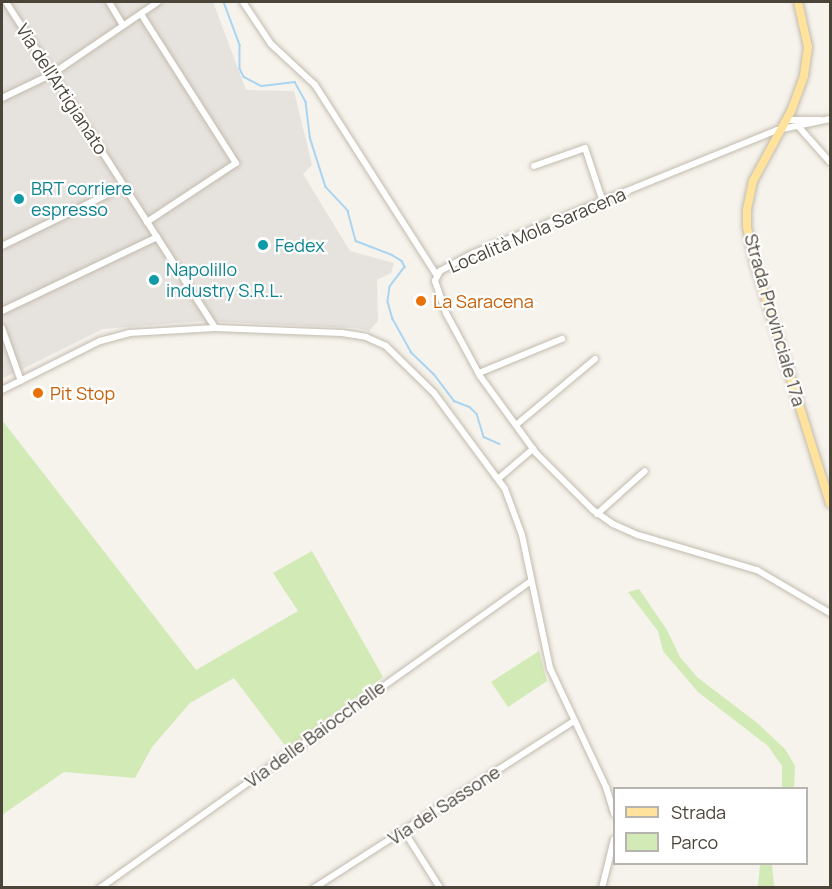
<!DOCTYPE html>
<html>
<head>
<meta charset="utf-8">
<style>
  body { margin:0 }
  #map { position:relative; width:832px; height:889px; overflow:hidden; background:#f6f3ec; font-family:Manrope,sans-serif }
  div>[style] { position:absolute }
  .industrial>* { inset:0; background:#e6e2dd }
  .green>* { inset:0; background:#d2eab5 }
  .stream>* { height:1.5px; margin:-0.75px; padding:0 0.75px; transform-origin:0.75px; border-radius:0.75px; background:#a9d4f2 }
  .roads { filter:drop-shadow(0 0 2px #c2bbae) drop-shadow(0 0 2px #c2bbae) }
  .minor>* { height:6px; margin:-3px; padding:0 3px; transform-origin:3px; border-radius:3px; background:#fff }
  .major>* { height:8px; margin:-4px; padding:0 4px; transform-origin:4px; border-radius:4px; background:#ffe39c }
  .dots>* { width:16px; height:16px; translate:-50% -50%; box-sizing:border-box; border:3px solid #fff; border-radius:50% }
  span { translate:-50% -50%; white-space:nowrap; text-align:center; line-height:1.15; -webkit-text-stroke:4.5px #fff; paint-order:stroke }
  .street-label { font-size:18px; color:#4b4439 }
  .culture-label { font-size:18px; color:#0d838f }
  .left { translate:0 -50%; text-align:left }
  .food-label { font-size:18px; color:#c56008 }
  .frame { position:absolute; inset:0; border:3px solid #4b4439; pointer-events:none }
  .legend { position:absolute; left:613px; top:787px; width:195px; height:78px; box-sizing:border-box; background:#fff; border:2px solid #b7b4b0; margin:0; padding:8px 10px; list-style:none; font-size:18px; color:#4b4439 }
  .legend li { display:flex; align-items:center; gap:12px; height:30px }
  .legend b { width:30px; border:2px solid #b7b4b0 }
</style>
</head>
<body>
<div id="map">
  <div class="industrial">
    <div style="clip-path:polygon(2px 2px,213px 2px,246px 90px,294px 91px,312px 165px,303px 174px,350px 251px,394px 263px,391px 273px,377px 280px,378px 321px,369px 331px,357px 328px,201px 321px,103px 329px,2px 379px)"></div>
  </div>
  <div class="green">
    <div style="clip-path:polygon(2px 420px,196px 670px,298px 611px,273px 573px,312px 551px,383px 677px,287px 748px,234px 678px,190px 703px,152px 747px,135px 778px,64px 772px,2px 815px)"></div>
    <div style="clip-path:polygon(639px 589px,667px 630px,680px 657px,697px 677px,756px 722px,785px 749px,795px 766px,794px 788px,782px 788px,782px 766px,768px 746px,698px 692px,663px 651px,658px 631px,628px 592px)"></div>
    <div style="clip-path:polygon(539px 651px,547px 681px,508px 707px,491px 682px)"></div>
    <div style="clip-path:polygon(760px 864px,772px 864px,774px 887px,758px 887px)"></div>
  </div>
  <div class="stream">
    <div style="left:224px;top:2px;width:46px;rotate:69.6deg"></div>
    <div style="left:240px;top:45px;width:24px;rotate:90deg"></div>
    <div style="left:240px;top:69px;width:9px;rotate:63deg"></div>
    <div style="left:244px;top:77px;width:20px;rotate:27deg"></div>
    <div style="left:262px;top:86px;width:33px;rotate:-7deg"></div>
    <div style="left:295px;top:82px;width:23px;rotate:61deg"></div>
    <div style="left:306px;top:102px;width:35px;rotate:83deg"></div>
    <div style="left:310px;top:137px;width:52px;rotate:72.3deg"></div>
    <div style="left:326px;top:187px;width:33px;rotate:47deg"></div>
    <div style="left:348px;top:211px;width:31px;rotate:75deg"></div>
    <div style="left:356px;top:241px;width:39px;rotate:21deg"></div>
    <div style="left:392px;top:255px;width:12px;rotate:31deg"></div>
    <div style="left:402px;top:261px;width:7px;rotate:63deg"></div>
    <div style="left:405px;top:267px;width:25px;rotate:127deg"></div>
    <div style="left:390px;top:287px;width:15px;rotate:98deg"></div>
    <div style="left:388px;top:302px;width:18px;rotate:74deg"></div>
    <div style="left:393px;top:319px;width:38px;rotate:61deg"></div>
    <div style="left:411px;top:352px;width:32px;rotate:44deg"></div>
    <div style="left:434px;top:374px;width:34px;rotate:53deg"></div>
    <div style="left:454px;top:401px;width:17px;rotate:21deg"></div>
    <div style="left:470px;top:407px;width:10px;rotate:45deg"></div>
    <div style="left:477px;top:414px;width:24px;rotate:73deg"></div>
    <div style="left:484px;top:437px;width:17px;rotate:24deg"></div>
  </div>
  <div class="roads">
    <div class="minor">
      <div style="left:6px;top:2px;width:387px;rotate:57.3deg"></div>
      <div style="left:109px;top:2px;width:27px;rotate:59deg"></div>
      <div style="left:243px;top:2px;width:50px;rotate:56.3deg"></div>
      <div style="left:271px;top:44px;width:60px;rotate:43deg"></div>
      <div style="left:315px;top:85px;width:224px;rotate:57.4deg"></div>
      <div style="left:141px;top:14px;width:177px;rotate:57.5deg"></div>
      <div style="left:236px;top:163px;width:107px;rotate:146.5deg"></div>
      <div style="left:2px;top:98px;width:55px;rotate:-25.6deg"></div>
      <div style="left:52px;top:74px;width:128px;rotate:-34.2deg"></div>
      <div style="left:830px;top:119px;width:54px;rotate:168.3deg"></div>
      <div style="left:777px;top:130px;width:329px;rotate:157.9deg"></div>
      <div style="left:472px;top:254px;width:36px;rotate:152deg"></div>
      <div style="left:440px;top:271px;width:11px;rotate:117deg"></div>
      <div style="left:435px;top:281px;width:34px;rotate:71deg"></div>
      <div style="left:446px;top:313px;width:72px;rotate:61.6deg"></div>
      <div style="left:480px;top:376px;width:95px;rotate:54deg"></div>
      <div style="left:536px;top:453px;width:81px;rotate:45deg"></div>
      <div style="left:593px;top:510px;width:24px;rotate:35deg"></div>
      <div style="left:613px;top:524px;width:27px;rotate:24deg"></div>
      <div style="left:638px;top:535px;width:124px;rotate:16.4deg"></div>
      <div style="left:757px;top:570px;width:85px;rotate:30.5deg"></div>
      <div style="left:787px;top:120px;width:33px"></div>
      <div style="left:798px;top:126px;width:48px;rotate:48.4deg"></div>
      <div style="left:534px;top:166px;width:54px;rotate:-19.4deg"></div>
      <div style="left:585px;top:148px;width:57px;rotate:71.6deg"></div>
      <div style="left:2px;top:246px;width:136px;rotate:-26.2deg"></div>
      <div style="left:2px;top:311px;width:172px;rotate:-25.5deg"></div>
      <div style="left:2px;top:328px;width:56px;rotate:70.3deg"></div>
      <div style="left:479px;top:373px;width:90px;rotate:-22.3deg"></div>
      <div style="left:2px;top:390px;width:110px;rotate:-26.6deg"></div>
      <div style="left:100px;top:341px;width:30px;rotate:-15deg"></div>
      <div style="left:129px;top:333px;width:86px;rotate:-3.3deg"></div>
      <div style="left:215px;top:328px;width:127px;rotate:2.3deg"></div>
      <div style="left:342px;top:333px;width:24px;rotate:9deg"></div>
      <div style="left:366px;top:337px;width:22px;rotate:24deg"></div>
      <div style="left:386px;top:346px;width:67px;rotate:44.4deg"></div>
      <div style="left:434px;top:393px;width:119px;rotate:53.5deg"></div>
      <div style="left:505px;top:489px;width:49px;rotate:69.7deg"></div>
      <div style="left:522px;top:535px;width:136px;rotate:78.1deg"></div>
      <div style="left:550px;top:668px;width:132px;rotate:64.8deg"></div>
      <div style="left:606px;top:787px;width:28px;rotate:73deg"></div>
      <div style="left:516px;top:425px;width:103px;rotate:-39.9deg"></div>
      <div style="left:499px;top:478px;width:45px;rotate:-40.5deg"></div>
      <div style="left:597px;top:514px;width:64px;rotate:-41.9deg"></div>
      <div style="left:404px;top:831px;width:67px;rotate:57.7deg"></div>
      <div style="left:100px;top:888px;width:529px;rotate:-35.46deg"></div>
      <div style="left:314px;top:888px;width:309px;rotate:-32.7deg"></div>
      <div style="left:602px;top:888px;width:50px;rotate:-76.2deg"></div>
    </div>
    <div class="major">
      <div style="left:798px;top:2px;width:46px;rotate:77.5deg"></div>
      <div style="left:808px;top:47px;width:29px;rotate:98deg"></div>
      <div style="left:804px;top:76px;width:37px;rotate:110deg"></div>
      <div style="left:791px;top:111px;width:80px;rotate:118.5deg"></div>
      <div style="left:753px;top:181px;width:30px;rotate:102deg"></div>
      <div style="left:747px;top:210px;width:17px;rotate:90deg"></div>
      <div style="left:747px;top:227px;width:38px;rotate:78deg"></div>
      <div style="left:755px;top:264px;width:251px;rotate:72.6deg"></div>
    </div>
  </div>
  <div class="dots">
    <div style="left:19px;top:199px;background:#0f9aa8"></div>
    <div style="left:263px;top:245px;background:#0f9aa8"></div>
    <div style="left:154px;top:280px;background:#0f9aa8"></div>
    <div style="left:421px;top:301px;background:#e8710a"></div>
    <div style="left:38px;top:393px;background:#e8710a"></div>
  </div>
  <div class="street-label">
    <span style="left:62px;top:89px;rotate:57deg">Via dell'Artigianato</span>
    <span style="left:537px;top:230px;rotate:-23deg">Località Mola Saracena</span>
    <span style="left:775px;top:320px;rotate:74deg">Strada Provinciale 17a</span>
    <span style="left:315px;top:734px;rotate:-36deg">Via delle Baiocchelle</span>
    <span style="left:444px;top:805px;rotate:-33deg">Via del Sassone</span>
  </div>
  <div class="culture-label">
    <span class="left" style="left:31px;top:199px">BRT corriere<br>espresso</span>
    <span class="left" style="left:275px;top:245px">Fedex</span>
    <span class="left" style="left:166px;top:280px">Napolillo<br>industry S.R.L.</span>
  </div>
  <div class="food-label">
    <span class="left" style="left:433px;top:301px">La Saracena</span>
    <span class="left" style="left:50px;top:393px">Pit Stop</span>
  </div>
  <div class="frame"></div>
  <ul class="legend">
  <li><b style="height:8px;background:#ffe39c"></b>Strada</li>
  <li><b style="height:16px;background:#d2eab5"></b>Parco</li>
  </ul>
</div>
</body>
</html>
